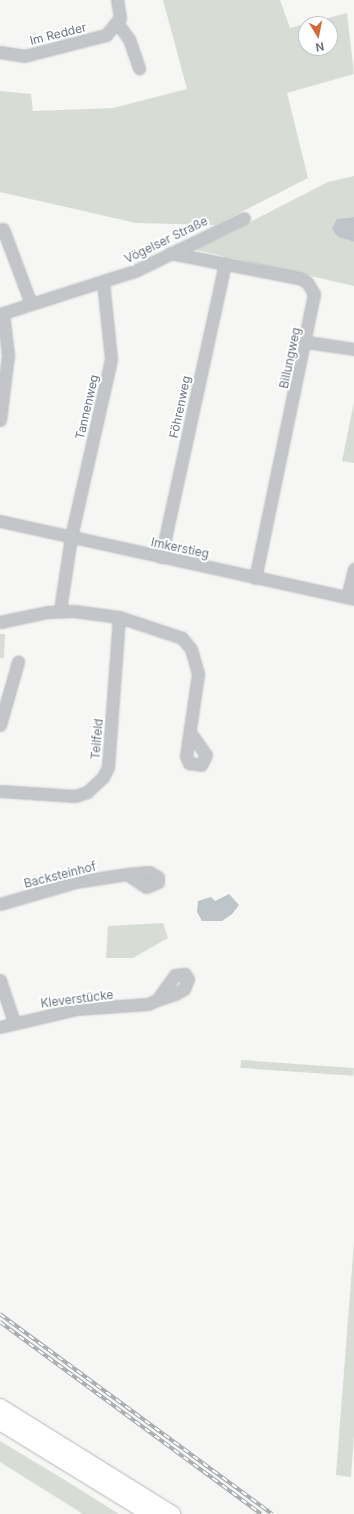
<!DOCTYPE html>
<html>
<head>
<meta charset="utf-8">
<style>
  body { margin:0 }
  #map { position:relative; width:354px; height:1514px; overflow:hidden; background:#f6f6f4; font-family:Inter,sans-serif }
  div>[style] { position:absolute }
  .green>* { inset:0; background:#d7ddd5; transform-origin:0 0 }
  .water>* { inset:0; background:#bdc4ca }
  .roads { filter:drop-shadow(0 0 1px #b5b8bb) drop-shadow(0 0 1px #b5b8bb) }
  .minor>* { height:11px; margin:-5.5px; padding:0 5.5px; transform-origin:5.5px; border-radius:5.5px; background:#c3c5c8 }
  .highway>* { height:16px; margin:-8px; padding:0 8px; transform-origin:8px; border-radius:8px; background:#fff }
  .rail>* { height:3.5px; margin-top:-1.75px; transform-origin:0; background:repeating-linear-gradient(90deg,#fff 0 6px,#a4a8ad 0 12px); box-sizing:border-box; border-block:1px solid #a4a8ad }
  span { translate:-50% -50%; white-space:nowrap; text-align:center; line-height:1.15; -webkit-text-stroke:4px #fff; paint-order:stroke }
  .street-label { font-size:12px; color:#697481 }
  .north { position:absolute; left:298px; top:16px; width:40px; height:40px; box-sizing:border-box; background:#fff; border:1px solid #c3c7cd; border-radius:50%; rotate:170deg; font-size:11px; font-weight:700; line-height:16px; text-align:center; color:#697481 }
  .north::after { content:''; display:block; margin:auto; width:14px; height:18px; background:#d16c3a; clip-path:polygon(50% 0,100% 100%,50% 72%,0 100%) }
</style>
</head>
<body>
<div id="map">
  <div class="green">
    <div style="clip-path:polygon(evenodd,163px 0,280px 0,290px 28px,347px 13px,354px 74px,287px 93px,308px 178px,216px 225px,136px 223px,0 192px,0 91px,31px 94px,33px 111px,113px 108px,187px 89px,163px 0,306px 24px,330px 24px,330px 48px,306px 48px,306px 24px)"></div>
    <div style="clip-path:polygon(354px 176px,354px 217px,338px 219px,338px 237px,354px 242px,354px 286px,175px 245px,211px 236px,223px 236px,328px 182px)"></div>
    <div style="clip-path:polygon(354px 402px,354px 463px,342px 461px)"></div>
    <div style="clip-path:polygon(0 634px,5px 634px,4px 658px,0 658px)"></div>
    <div style="clip-path:polygon(163px 923px,168px 938px,133px 958px,106px 958px,108px 926px)"></div>
    <div style="left:241px;top:1060px;width:113px;height:8px;rotate:4deg"></div>
    <div style="clip-path:polygon(354px 1242px,354px 1435px,351px 1477px,336px 1475px)"></div>
    <div style="clip-path:polygon(0 1441px,68px 1482px,119px 1514px,83px 1514px,0 1462px)"></div>
  </div>
  <div class="water">
    <div style="clip-path:polygon(354px 217px,354px 242px,338px 237px,332px 229px,337px 219px)"></div>
    <div style="clip-path:polygon(229px 894px,239px 905px,232px 914px,222px 921px,202px 921px,197px 912px,198px 901px,211px 897px,215px 901px)"></div>
  </div>
  <div class="roads">
    <div class="minor">
      <div style="left:118px;top:24px;width:19px;rotate:54deg"></div>
      <div style="left:129px;top:39px;width:31px;rotate:71deg"></div>
      <div style="left:0;top:52px;width:24px;rotate:9deg"></div>
      <div style="left:24px;top:56px;width:85px;rotate:-14.4deg"></div>
      <div style="left:106px;top:35px;width:22px;rotate:-51deg"></div>
      <div style="left:120px;top:18px;width:18px;rotate:-99deg"></div>
      <div style="left:3px;top:229px;width:80px;rotate:69.5deg"></div>
      <div style="left:170px;top:253px;width:131px;rotate:11deg"></div>
      <div style="left:299px;top:278px;width:9px;rotate:27deg"></div>
      <div style="left:307px;top:282px;width:14px;rotate:60deg"></div>
      <div style="left:314px;top:294px;width:290px;rotate:101.7deg"></div>
      <div style="left:0;top:314px;width:142px;rotate:-17.7deg"></div>
      <div style="left:135px;top:271px;width:121px;rotate:-25.9deg"></div>
      <div style="left:307px;top:342px;width:48px;rotate:8.5deg"></div>
      <div style="left:0;top:420px;width:65px;rotate:-83deg"></div>
      <div style="left:8px;top:355px;width:42px;rotate:-96.8deg"></div>
      <div style="left:0;top:521px;width:362px;rotate:12.4deg"></div>
      <div style="left:161px;top:557px;width:301px;rotate:-77.7deg"></div>
      <div style="left:347px;top:597px;width:29px;rotate:-76deg"></div>
      <div style="left:60px;top:610px;width:74px;rotate:-81.4deg"></div>
      <div style="left:71px;top:537px;width:182px;rotate:-77.3deg"></div>
      <div style="left:111px;top:359px;width:78px;rotate:-95.9deg"></div>
      <div style="left:0;top:622px;width:48px;rotate:-12deg"></div>
      <div style="left:47px;top:612px;width:27px;rotate:-2deg"></div>
      <div style="left:74px;top:611px;width:45px;rotate:7.6deg"></div>
      <div style="left:119px;top:617px;width:66px;rotate:18.4deg"></div>
      <div style="left:182px;top:638px;width:14px;rotate:51deg"></div>
      <div style="left:191px;top:649px;width:26px;rotate:74deg"></div>
      <div style="left:198px;top:674px;width:83px;rotate:98.3deg"></div>
      <div style="left:186px;top:756px;width:8px;rotate:67deg"></div>
      <div style="left:189px;top:763px;width:12px;rotate:9deg"></div>
      <div style="left:201px;top:765px;width:11px;rotate:-63deg"></div>
      <div style="left:206px;top:755px;width:28px;rotate:-125deg"></div>
      <div style="left:0;top:725px;width:66px;rotate:-74.1deg"></div>
      <div style="left:0;top:791px;width:75px;rotate:3.8deg"></div>
      <div style="left:75px;top:796px;width:13px;rotate:-18deg"></div>
      <div style="left:87px;top:792px;width:22px;rotate:-43deg"></div>
      <div style="left:103px;top:777px;width:11px;rotate:-63deg"></div>
      <div style="left:108px;top:767px;width:150px;rotate:-85.8deg"></div>
      <div style="left:0;top:904px;width:78px;rotate:-16.3deg"></div>
      <div style="left:75px;top:882px;width:53px;rotate:-8.7deg"></div>
      <div style="left:127px;top:874px;width:22px;rotate:-5deg"></div>
      <div style="left:149px;top:872px;width:10px;rotate:29deg"></div>
      <div style="left:158px;top:877px;width:5px;rotate:90deg"></div>
      <div style="left:158px;top:882px;width:13px;rotate:157deg"></div>
      <div style="left:146px;top:887px;width:23px;rotate:-146deg"></div>
      <div style="left:0;top:980px;width:44px;rotate:71.6deg"></div>
      <div style="left:0;top:1027px;width:78px;rotate:-13.3deg"></div>
      <div style="left:76px;top:1009px;width:72px;rotate:-4deg"></div>
      <div style="left:148px;top:1004px;width:10px;rotate:-24deg"></div>
      <div style="left:157px;top:1000px;width:19px;rotate:-18deg"></div>
      <div style="left:175px;top:994px;width:10px;rotate:-29deg"></div>
      <div style="left:184px;top:989px;width:11px;rotate:-68deg"></div>
      <div style="left:188px;top:979px;width:6px;rotate:-121deg"></div>
      <div style="left:185px;top:974px;width:10px;rotate:174deg"></div>
      <div style="left:175px;top:975px;width:31px;rotate:126deg"></div>
    </div>
    <div class="highway">
      <div style="left:0;top:1407px;width:203px;rotate:31.9deg"></div>
      <div style="left:0;top:1422px;width:176px;rotate:31.5deg"></div>
    </div>
  </div>
  <div class="rail">
    <div style="left:0;top:1314px;width:338px;rotate:36.3deg"></div>
    <div style="left:0;top:1322px;width:324px;rotate:36.3deg"></div>
  </div>
  <div class="street-label">
    <span style="left:58px;top:34px;rotate:-14deg">Im Redder</span>
    <span style="left:166px;top:240px;rotate:-26deg">Vögelser Straße</span>
    <span style="left:290px;top:358px;rotate:-78deg">Billungweg</span>
    <span style="left:87px;top:407px;rotate:-77deg">Tannenweg</span>
    <span style="left:180px;top:407px;rotate:-78deg">Föhrenweg</span>
    <span style="left:180px;top:548px;rotate:12deg">Imkerstieg</span>
    <span style="left:97px;top:739px;rotate:-85deg">Teilfeld</span>
    <span style="left:60px;top:875px;rotate:-14deg">Backsteinhof</span>
    <span style="left:77px;top:999px;rotate:-7deg">Kleverstücke</span>
  </div>
  <div class="north">N</div>
</div>
</body>
</html>
